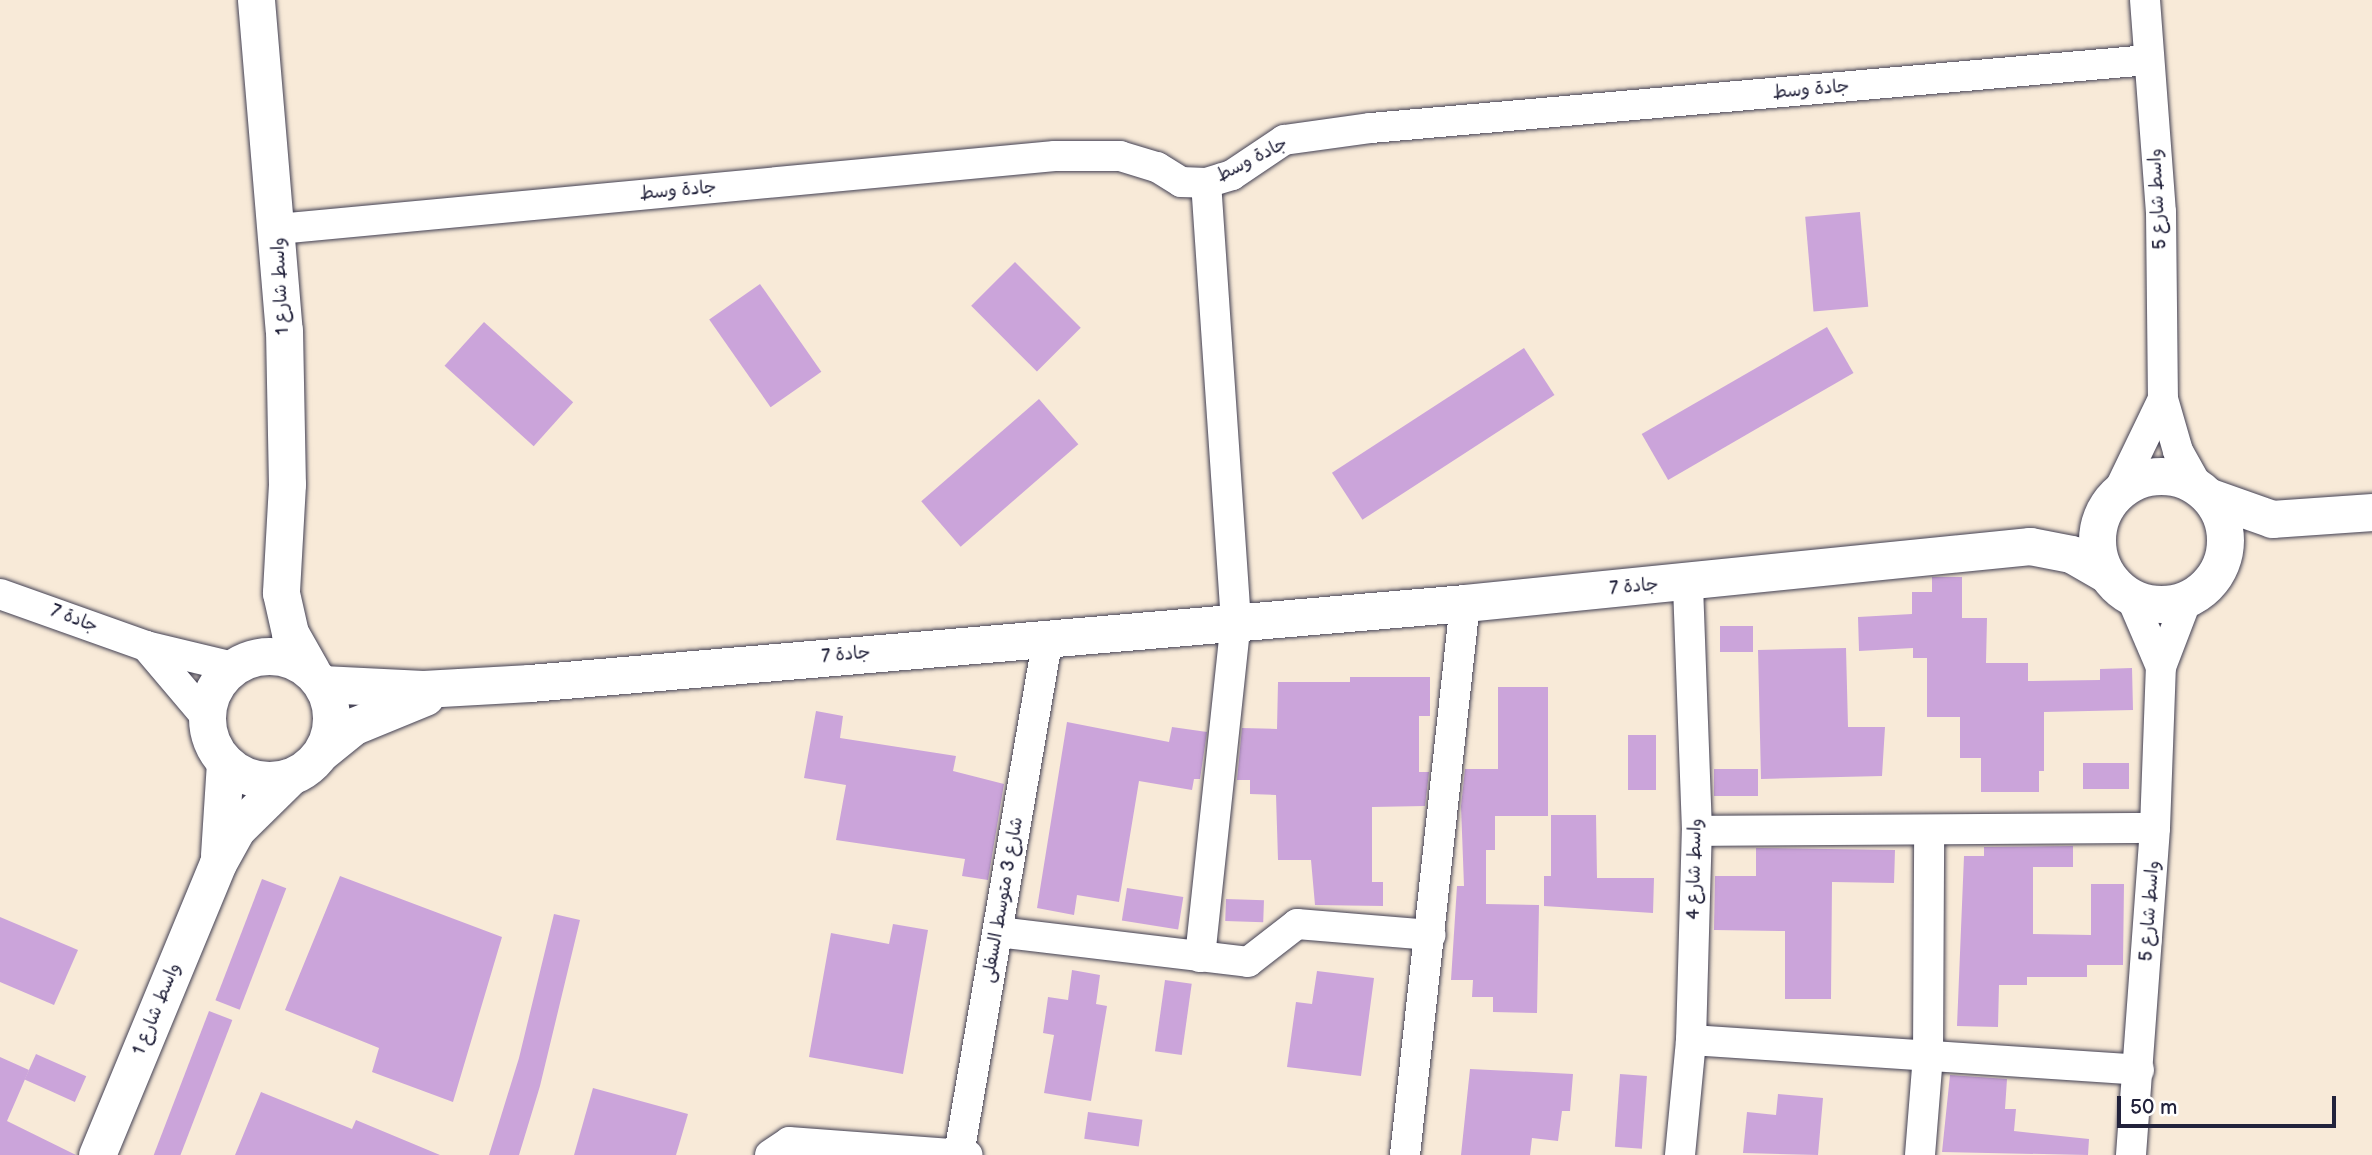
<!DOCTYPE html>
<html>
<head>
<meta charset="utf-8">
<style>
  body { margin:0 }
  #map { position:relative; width:2372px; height:1155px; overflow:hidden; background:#f8ead8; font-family:"Balsamiq Sans","Playpen Sans Arabic",sans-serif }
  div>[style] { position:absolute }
  .building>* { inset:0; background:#cba4da; transform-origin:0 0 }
  .roads { filter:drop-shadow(0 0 2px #424053) drop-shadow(0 0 2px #424053) }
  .minor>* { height:30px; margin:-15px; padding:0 15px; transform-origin:15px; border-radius:15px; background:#fff }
  .major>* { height:37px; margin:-18.5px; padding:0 18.5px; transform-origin:18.5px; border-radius:18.5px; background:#fff }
  .major>.ring { margin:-18.5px; padding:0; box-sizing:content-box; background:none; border:37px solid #fff; border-radius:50% }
  span { translate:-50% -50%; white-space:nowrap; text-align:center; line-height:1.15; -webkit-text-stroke:6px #fff; paint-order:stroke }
  .street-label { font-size:18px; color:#22223b }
  .scale { position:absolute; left:2117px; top:1096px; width:219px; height:32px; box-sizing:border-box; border:4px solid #22223b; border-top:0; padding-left:9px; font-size:21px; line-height:24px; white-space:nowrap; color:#22223b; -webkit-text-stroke:5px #fff; paint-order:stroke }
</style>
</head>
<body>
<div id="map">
  <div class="building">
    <div style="left:1860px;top:212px;width:95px;height:55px;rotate:85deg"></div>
    <div style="left:1015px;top:262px;width:93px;height:62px;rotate:45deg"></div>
    <div style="left:760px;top:284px;width:107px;height:62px;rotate:55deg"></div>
    <div style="left:484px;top:322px;width:120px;height:59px;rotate:42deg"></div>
    <div style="left:1827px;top:327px;width:53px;height:214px;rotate:60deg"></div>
    <div style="left:1524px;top:348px;width:56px;height:229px;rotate:57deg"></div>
    <div style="left:1039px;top:399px;width:60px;height:156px;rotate:49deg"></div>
    <div style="clip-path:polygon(1932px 577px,1962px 577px,1962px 618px,1987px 618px,1986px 663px,2028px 663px,2028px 681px,2100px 680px,2100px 669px,2132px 668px,2133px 710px,2044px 712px,2044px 771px,2039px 771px,2039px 792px,1981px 792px,1981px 758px,1960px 758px,1960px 717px,1927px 717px,1927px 658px,1913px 658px,1913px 648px,1859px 651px,1858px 617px,1912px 614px,1912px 592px,1932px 592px)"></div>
    <div style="left:1720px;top:626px;width:33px;height:26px"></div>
    <div style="clip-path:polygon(1846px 648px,1848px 727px,1885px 727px,1882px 776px,1761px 779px,1758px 650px)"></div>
    <div style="clip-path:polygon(1350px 677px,1430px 677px,1430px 716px,1419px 716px,1419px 772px,1429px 772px,1425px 806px,1372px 807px,1372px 882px,1383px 882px,1383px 906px,1315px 905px,1311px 860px,1278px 860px,1276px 795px,1250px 794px,1250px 780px,1237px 780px,1242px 728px,1277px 729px,1278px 682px,1350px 682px)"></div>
    <div style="clip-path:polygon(1498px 687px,1548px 687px,1548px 816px,1495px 816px,1495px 850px,1486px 850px,1486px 904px,1539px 905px,1537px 1013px,1493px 1012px,1493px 997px,1472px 997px,1473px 980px,1451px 980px,1457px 886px,1464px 886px,1461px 806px,1465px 769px,1498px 769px)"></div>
    <div style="clip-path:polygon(816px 711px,843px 716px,840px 738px,956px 756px,953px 771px,1004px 784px,988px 880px,962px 876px,965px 859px,836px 840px,846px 785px,804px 778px)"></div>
    <div style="clip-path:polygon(1067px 722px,1169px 742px,1172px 727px,1207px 732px,1200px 779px,1194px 779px,1192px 790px,1139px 781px,1119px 902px,1077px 895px,1074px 915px,1037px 908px)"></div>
    <div style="left:1628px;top:735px;width:28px;height:55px"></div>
    <div style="left:2129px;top:763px;width:26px;height:46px;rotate:90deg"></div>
    <div style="left:1714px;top:769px;width:44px;height:27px"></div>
    <div style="clip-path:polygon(1551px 815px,1596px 815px,1597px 878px,1654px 878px,1653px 913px,1544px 906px,1544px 876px,1551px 876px)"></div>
    <div style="clip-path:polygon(2073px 846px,2073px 867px,2033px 867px,2033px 934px,2091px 935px,2091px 884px,2124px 884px,2123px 965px,2087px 965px,2087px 977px,2027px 977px,2027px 985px,1999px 985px,1998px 1027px,1957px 1026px,1964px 856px,1984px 856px,1984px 847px)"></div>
    <div style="clip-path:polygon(1756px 848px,1895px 850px,1894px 883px,1832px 882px,1831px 999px,1785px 999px,1785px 931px,1714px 930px,1715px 876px,1756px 876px)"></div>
    <div style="clip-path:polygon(340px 876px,502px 937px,453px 1102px,372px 1072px,379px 1048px,285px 1010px)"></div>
    <div style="left:262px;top:879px;width:26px;height:130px;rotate:21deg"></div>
    <div style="left:1127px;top:888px;width:57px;height:33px;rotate:9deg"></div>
    <div style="left:1226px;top:899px;width:38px;height:22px;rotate:2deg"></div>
    <div style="clip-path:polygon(554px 914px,580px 920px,540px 1086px,519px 1155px,489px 1155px,519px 1058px)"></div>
    <div style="clip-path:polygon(0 917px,78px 950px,54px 1005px,0 982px)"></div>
    <div style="clip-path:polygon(893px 924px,928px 930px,903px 1074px,809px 1057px,831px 933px,889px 944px)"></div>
    <div style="clip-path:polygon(1072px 970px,1100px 975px,1096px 1004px,1107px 1006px,1091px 1101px,1044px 1093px,1054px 1035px,1043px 1033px,1048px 997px,1068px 1000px)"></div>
    <div style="clip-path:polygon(1317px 971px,1374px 978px,1361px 1076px,1287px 1067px,1296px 1002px,1312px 1004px)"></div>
    <div style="left:1165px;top:980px;width:27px;height:72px;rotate:8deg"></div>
    <div style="left:209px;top:1011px;width:25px;height:156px;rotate:21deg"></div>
    <div style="left:36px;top:1054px;width:55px;height:28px;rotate:24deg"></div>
    <div style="clip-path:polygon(0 1057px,29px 1070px,7px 1121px,76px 1155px,0 1155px)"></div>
    <div style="clip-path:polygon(1470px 1069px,1573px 1074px,1570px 1111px,1562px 1111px,1558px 1141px,1532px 1138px,1530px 1155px,1461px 1155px)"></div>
    <div style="left:1620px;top:1074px;width:27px;height:73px;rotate:4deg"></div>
    <div style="clip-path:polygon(1950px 1075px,2007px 1079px,2005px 1109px,2016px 1109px,2014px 1131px,2089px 1139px,2088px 1155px,1942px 1152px)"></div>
    <div style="clip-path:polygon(593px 1088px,688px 1114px,676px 1155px,574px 1155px)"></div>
    <div style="clip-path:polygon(261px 1092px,352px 1129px,356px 1120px,440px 1155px,235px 1155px)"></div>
    <div style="clip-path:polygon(1778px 1094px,1823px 1098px,1818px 1155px,1743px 1153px,1747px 1112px,1776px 1115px)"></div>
    <div style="left:1088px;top:1112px;width:55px;height:27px;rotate:8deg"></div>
  </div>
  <div class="roads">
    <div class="minor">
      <div style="left:2145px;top:0;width:213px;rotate:85.7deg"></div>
      <div style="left:2161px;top:212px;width:187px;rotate:89.4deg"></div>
      <div style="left:2163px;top:399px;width:54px;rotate:73.9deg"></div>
      <div style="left:2178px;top:451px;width:41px;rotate:60.9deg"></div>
      <div style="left:278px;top:229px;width:780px;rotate:-5.37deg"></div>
      <div style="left:1055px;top:156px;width:65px"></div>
      <div style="left:1120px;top:156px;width:39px;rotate:17deg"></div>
      <div style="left:1157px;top:167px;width:28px;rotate:32deg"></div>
      <div style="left:1181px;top:182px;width:25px;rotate:2deg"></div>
      <div style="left:1206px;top:183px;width:27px;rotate:-17deg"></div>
      <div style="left:1232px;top:175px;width:63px;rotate:-33.9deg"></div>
      <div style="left:1284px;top:140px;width:88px;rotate:-7.9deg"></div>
      <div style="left:1371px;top:128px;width:780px;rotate:-5deg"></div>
      <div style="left:2118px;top:492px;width:103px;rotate:-64.2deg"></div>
      <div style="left:0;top:594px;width:155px;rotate:19.6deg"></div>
      <div style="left:146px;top:646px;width:89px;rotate:13.6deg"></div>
      <div style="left:2131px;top:597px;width:76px;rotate:66.8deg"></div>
      <div style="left:146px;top:646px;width:94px;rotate:49.7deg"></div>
      <div style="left:1697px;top:831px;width:458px;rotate:-0.4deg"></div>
      <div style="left:998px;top:932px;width:252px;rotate:6.8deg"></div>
      <div style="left:1248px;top:962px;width:62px;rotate:-37.8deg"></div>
      <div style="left:1297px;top:924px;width:134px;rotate:4.7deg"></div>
      <div style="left:1200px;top:957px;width:337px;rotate:-83.9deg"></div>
      <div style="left:1236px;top:622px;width:440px;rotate:-93.9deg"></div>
      <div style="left:1691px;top:1040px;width:449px;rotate:3.8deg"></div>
      <div style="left:959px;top:1154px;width:525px;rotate:-80.23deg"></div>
      <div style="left:770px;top:1155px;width:23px;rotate:-34deg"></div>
      <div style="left:789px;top:1142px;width:179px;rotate:4.2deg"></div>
      <div style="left:1405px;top:1155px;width:555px;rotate:-83.8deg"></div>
      <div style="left:1680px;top:1155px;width:116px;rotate:-84.5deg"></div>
      <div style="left:1691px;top:1040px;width:209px;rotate:-88.4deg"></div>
      <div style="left:1697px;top:831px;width:249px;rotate:-92.1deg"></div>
      <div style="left:1920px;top:1155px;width:99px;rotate:-85.4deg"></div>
      <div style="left:1928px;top:1056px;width:225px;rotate:-89.7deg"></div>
      <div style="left:2131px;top:1155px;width:328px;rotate:-85.8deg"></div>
      <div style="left:2155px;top:828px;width:161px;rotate:-87.9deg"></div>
      <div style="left:2161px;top:667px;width:73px;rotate:-69.1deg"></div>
    </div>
    <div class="major">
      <div style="left:256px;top:0;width:331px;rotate:85.2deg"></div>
      <div style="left:284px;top:330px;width:154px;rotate:88.9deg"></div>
      <div style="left:287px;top:484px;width:109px;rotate:93.2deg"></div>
      <div style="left:281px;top:593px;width:41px;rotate:77.3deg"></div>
      <div style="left:290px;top:633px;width:43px;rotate:60.4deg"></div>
      <div class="ring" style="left:2097px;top:476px;width:91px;height:91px"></div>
      <div style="left:2210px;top:497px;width:66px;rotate:19.5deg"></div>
      <div style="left:2272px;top:519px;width:100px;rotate:-4deg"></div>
      <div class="ring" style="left:207px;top:656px;width:87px;height:87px"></div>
      <div style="left:322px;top:684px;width:101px;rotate:2.8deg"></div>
      <div style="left:423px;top:689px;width:107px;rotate:-3.2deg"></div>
      <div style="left:530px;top:683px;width:938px;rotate:-4.89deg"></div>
      <div style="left:1465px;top:603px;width:568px;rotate:-5.76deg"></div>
      <div style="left:2030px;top:546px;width:42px;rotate:11deg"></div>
      <div style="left:2071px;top:554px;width:40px;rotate:29.7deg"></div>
      <div style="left:322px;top:752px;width:41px;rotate:-39.1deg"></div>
      <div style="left:354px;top:726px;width:77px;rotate:-22.2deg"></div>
      <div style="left:219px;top:855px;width:93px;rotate:-86.3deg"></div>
      <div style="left:97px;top:1155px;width:316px;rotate:-67.5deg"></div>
      <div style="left:218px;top:863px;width:38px;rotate:-61deg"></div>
      <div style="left:236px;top:830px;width:76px;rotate:-44.5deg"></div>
    </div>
  </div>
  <div class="street-label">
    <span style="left:1811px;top:90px;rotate:-5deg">جادة وسط</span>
    <span style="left:1252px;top:160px;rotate:-27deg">جادة وسط</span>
    <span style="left:678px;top:191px;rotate:-5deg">جادة وسط</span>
    <span style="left:2158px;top:199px;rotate:-93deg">واسط شارع 5</span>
    <span style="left:281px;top:286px;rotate:-93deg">واسط شارع 1</span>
    <span style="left:1634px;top:587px;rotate:-5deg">جادة 7</span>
    <span style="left:74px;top:619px;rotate:21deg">جادة 7</span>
    <span style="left:846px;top:655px;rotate:-5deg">جادة 7</span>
    <span style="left:1695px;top:869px;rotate:-89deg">واسط شارع 4</span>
    <span style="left:1003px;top:900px;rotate:-80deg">شارع 3 متوسط السفلى</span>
    <span style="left:2150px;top:911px;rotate:-86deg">واسط شارع 5</span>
    <span style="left:157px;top:1009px;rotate:-68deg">واسط شارع 1</span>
  </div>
  <div class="scale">50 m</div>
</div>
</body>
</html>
